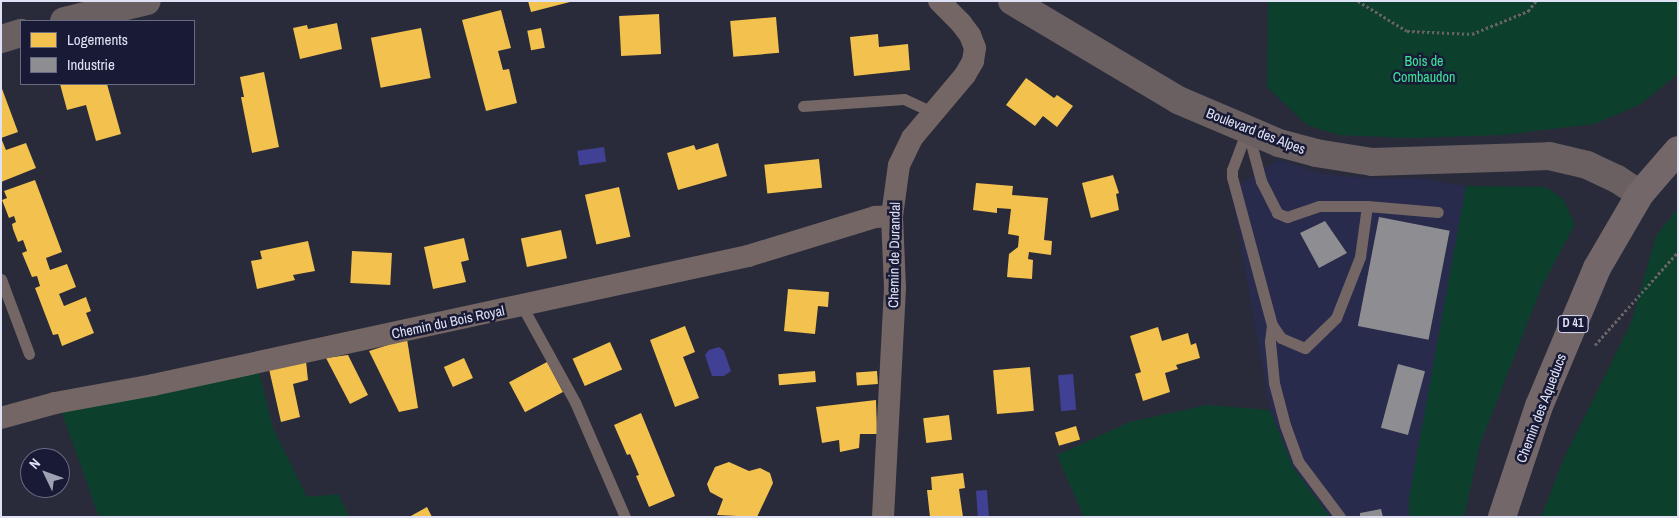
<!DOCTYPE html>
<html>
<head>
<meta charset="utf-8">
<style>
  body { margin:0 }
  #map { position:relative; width:1679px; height:518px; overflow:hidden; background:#292b3a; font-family:"Archivo Narrow",sans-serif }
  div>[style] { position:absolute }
  .built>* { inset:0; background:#282b4b }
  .green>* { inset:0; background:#0d402c }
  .water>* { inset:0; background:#404094; transform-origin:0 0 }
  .homes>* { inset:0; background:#f2c14e; transform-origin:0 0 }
  .industry>* { inset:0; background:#8d8d92; transform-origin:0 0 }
  .path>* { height:3px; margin-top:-1.5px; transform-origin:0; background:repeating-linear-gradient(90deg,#6a6365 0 2.5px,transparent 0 5px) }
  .lane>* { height:11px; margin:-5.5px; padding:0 5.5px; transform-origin:5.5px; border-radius:5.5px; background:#746664 }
  .street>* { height:22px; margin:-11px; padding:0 11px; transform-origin:11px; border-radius:11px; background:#746664 }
  .secondary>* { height:28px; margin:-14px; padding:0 14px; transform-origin:14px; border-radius:14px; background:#6a5f61 }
  .primary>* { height:28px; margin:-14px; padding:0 14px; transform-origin:14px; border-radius:14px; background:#746769 }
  span { translate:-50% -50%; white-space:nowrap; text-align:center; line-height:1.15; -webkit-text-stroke:5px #191b36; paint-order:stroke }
  .shield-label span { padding:1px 4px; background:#191b36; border:1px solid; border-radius:4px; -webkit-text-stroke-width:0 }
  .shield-label { font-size:12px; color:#dfe2f5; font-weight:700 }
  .park-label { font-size:14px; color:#3be69a }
  .street-label { font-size:14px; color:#dfe2f5 }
  .frame { position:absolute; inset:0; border:2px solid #dfe2f5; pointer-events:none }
  .legend { position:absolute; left:20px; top:20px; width:175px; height:65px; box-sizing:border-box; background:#191b36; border:1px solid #686b82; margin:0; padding:6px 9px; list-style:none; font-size:15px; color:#dfe2f5 }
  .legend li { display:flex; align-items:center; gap:10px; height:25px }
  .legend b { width:25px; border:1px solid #686b82 }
  .north { position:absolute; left:20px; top:448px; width:50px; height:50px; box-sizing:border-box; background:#191b36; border:1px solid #686b82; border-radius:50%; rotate:312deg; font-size:14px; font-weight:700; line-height:20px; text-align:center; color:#dfe2f5 }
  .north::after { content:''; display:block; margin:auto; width:18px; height:22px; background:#9fa2b4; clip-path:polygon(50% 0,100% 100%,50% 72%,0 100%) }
</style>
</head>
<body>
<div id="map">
  <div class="built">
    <div style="clip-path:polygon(1278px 160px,1323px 174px,1368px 178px,1416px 178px,1466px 186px,1409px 498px,1409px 517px,1330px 517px,1293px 467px,1270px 410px,1231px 190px)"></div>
  </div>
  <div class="green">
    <div style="clip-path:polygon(1268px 1px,1678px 1px,1678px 74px,1641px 104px,1594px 124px,1502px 135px,1408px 138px,1339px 135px,1307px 125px,1267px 87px)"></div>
    <div style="clip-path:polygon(1466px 186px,1546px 187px,1563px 199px,1575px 224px,1542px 286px,1480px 444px,1464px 517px,1409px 517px,1409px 498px)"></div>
    <div style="clip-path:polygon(1678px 208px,1678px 517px,1541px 517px,1565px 456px,1631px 323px,1656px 236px)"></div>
    <div style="clip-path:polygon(258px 368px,273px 428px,307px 497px,338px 494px,350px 517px,99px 517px,61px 410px)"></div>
    <div style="clip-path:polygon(1207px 405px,1270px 410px,1293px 467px,1330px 517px,1084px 517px,1057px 455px,1130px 422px)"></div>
  </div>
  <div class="water">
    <div style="left:604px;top:147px;width:15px;height:27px;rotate:82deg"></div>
    <div style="clip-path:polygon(719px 347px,724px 351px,731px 371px,724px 376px,712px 376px,705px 355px,709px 350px)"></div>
    <div style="left:1073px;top:374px;width:36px;height:15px;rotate:85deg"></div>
    <div style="left:987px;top:490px;width:27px;height:11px;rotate:86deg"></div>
  </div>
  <div class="homes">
    <div style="clip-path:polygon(528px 1px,570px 1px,570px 2px,531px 12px)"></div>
    <div style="clip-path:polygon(501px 10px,511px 48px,498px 51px,503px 70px,509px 69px,517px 103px,486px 111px,462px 20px)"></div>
    <div style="left:659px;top:14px;width:40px;height:40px;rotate:87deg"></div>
    <div style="left:776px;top:17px;width:36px;height:46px;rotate:85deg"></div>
    <div style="clip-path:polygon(337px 23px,342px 49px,300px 59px,293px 28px,307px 25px,308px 29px)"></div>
    <div style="left:421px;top:28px;width:51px;height:51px;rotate:79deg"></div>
    <div style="left:541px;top:28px;width:20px;height:14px;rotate:79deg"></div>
    <div style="clip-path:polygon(878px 34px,879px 47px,908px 44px,910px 70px,854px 76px,850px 37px)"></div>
    <div style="clip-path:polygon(264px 72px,279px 147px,252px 153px,241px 97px,244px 97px,240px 77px)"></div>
    <div style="clip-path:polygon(1026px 78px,1054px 98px,1057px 95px,1073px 106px,1057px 127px,1043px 116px,1035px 126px,1006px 105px)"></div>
    <div style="clip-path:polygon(60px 84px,107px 84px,121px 134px,96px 141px,86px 105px,67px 110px)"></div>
    <div style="clip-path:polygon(1px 86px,18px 132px,1px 138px,6px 150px,26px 143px,36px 168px,1px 182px)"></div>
    <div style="clip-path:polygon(718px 143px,727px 176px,678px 190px,667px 153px,694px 145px,696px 150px)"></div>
    <div style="left:819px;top:159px;width:29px;height:55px;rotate:84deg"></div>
    <div style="clip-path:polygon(1113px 175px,1119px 193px,1116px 194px,1119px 210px,1091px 218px,1082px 183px)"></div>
    <div style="clip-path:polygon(35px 180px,62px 252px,46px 258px,50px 270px,67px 264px,76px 287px,59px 294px,64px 306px,86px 297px,91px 311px,86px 313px,94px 333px,62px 346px,58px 334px,53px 335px,35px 288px,40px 286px,37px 276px,32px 277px,22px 253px,27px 251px,23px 240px,18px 242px,13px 229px,12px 224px,16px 222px,14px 216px,9px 218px,2px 200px,7px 198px,4px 191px)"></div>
    <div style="clip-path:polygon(976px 183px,1013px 186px,1012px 195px,1048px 198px,1044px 240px,1052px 241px,1051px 255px,1029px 252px,1028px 259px,1033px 260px,1032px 279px,1007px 277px,1009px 254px,1018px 247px,1019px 236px,1008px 234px,1011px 209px,997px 208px,997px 213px,973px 210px)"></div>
    <div style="left:619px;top:187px;width:51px;height:35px;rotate:77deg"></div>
    <div style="left:561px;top:230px;width:29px;height:41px;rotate:78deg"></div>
    <div style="clip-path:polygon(464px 238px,469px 260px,461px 262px,466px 282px,433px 289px,424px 247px)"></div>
    <div style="clip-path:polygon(308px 241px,315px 271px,293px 275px,295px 280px,257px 289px,251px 261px,262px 259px,260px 251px)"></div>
    <div style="left:352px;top:251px;width:40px;height:32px;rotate:3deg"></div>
    <div style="clip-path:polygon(788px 289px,829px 292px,828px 307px,818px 306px,815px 334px,784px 331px)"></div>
    <div style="clip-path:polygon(685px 326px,695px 352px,683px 357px,699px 398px,675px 407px,650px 340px)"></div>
    <div style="clip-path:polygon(1158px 327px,1162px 341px,1188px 333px,1191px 345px,1196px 343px,1200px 358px,1176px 365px,1178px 369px,1165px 373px,1170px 392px,1143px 401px,1135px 374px,1141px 372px,1130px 336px)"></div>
    <div style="clip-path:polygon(407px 339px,418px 408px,399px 412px,369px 351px)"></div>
    <div style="left:610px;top:342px;width:30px;height:41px;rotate:66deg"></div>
    <div style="clip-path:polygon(348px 355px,368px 395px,350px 404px,326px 358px)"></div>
    <div style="left:464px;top:358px;width:22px;height:22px;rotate:66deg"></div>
    <div style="clip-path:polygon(306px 361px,308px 380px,293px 384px,300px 417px,281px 422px,269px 369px)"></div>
    <div style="left:547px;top:362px;width:34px;height:43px;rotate:62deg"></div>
    <div style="left:1030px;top:367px;width:44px;height:37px;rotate:85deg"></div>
    <div style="left:815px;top:371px;width:11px;height:37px;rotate:85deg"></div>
    <div style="left:877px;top:371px;width:13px;height:21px;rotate:86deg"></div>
    <div style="clip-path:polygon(876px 400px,877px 434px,860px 434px,859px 448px,840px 452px,839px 440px,822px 443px,816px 407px)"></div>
    <div style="clip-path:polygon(641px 413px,675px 496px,649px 507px,636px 476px,639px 475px,630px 454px,627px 455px,614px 425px)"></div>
    <div style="left:949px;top:415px;width:25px;height:26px;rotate:83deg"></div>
    <div style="left:1076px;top:426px;width:14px;height:22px;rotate:73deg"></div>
    <div style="clip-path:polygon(729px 462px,749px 471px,760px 468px,770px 473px,773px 483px,757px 517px,717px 515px,723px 499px,710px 492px,707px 484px,715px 467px)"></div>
    <div style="clip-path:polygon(963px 473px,965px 488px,959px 489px,963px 517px,930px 517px,927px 490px,932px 490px,931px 477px)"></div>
    <div style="clip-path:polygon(427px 507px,432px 517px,409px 517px)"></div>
  </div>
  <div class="industry">
    <div style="left:1379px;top:217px;width:72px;height:111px;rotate:11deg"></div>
    <div style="clip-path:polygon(1325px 221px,1347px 253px,1319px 268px,1300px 233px)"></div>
    <div style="left:1398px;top:364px;width:28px;height:66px;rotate:15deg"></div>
    <div style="clip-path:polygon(1381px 509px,1383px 517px,1360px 517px,1360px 513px)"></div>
  </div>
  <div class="path">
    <div style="left:1358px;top:1px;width:57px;rotate:31.5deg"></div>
    <div style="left:1407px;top:31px;width:65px;rotate:2.6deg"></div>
    <div style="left:1472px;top:34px;width:61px;rotate:-22.3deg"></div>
    <div style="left:1528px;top:11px;width:13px;rotate:-51deg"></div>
    <div style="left:1595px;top:345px;width:125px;rotate:-48.3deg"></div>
  </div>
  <div class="lane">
    <div style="left:803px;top:106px;width:101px;rotate:-4deg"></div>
    <div style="left:904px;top:99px;width:31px;rotate:25deg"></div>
    <div style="left:1247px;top:130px;width:43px;rotate:110.6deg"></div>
    <div style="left:1232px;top:170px;width:7px;rotate:90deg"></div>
    <div style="left:1232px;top:177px;width:153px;rotate:74.9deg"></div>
    <div style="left:1272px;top:325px;width:16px;rotate:55deg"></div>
    <div style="left:1281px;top:338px;width:26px;rotate:23deg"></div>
    <div style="left:1305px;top:348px;width:43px;rotate:-44.1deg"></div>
    <div style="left:1336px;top:318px;width:66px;rotate:-68.5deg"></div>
    <div style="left:1360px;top:257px;width:51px;rotate:-82.2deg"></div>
    <div style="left:1248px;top:132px;width:51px;rotate:75.1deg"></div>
    <div style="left:1261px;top:181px;width:36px;rotate:63deg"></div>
    <div style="left:1277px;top:213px;width:11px;rotate:22deg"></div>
    <div style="left:1287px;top:217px;width:34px;rotate:-19deg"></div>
    <div style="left:1319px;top:206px;width:48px"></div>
    <div style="left:1367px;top:206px;width:71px;rotate:4.8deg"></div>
    <div style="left:1px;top:279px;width:80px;rotate:69.5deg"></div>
    <div style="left:522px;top:306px;width:110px;rotate:61.1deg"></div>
    <div style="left:575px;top:402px;width:125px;rotate:66.5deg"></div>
    <div style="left:1272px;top:325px;width:17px;rotate:97deg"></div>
    <div style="left:1270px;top:342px;width:41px;rotate:84.4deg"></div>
    <div style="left:1274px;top:383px;width:43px;rotate:75.3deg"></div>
    <div style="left:1285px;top:425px;width:38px;rotate:70deg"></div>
    <div style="left:1298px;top:461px;width:70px;rotate:53.1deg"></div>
  </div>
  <div class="street">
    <div style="left:1px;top:418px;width:56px;rotate:-15.5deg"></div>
    <div style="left:55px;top:403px;width:100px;rotate:-10.4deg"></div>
    <div style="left:153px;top:385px;width:609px;rotate:-12.23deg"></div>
    <div style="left:748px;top:256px;width:133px;rotate:-17.1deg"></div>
    <div style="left:875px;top:217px;width:17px;rotate:-3deg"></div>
    <div style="left:883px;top:517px;width:229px;rotate:-87deg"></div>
    <div style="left:895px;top:288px;width:72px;rotate:-92.4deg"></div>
    <div style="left:892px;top:216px;width:51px;rotate:-82.2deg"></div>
    <div style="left:899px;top:165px;width:30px;rotate:-64deg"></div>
    <div style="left:912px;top:138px;width:82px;rotate:-49.9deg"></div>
    <div style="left:965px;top:75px;width:16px;rotate:-60deg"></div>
    <div style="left:973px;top:61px;width:13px;rotate:-81deg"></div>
    <div style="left:975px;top:48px;width:14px;rotate:-111deg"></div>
    <div style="left:970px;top:35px;width:15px;rotate:-127deg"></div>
    <div style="left:961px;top:23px;width:31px;rotate:-135deg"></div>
  </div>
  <div class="secondary">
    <div style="left:1012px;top:1px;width:193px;rotate:30.8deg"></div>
    <div style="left:1178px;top:100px;width:110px;rotate:23.1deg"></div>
    <div style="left:1279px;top:143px;width:38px;rotate:15deg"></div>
    <div style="left:1316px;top:153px;width:57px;rotate:9.1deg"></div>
    <div style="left:1372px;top:162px;width:177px;rotate:-1.9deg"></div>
    <div style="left:1549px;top:156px;width:39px;rotate:13deg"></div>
    <div style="left:1587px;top:165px;width:33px;rotate:25deg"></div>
    <div style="left:1617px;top:179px;width:27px;rotate:33deg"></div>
    <div style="left:64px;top:21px;width:85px;rotate:-13.5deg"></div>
    <div style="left:1px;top:39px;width:21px;rotate:-17deg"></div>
  </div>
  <div class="primary">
    <div style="left:1502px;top:517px;width:117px;rotate:-71.6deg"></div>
    <div style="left:1539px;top:406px;width:150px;rotate:-67.2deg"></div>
    <div style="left:1597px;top:268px;width:86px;rotate:-59.8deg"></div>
    <div style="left:1640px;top:194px;width:58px;rotate:-49.2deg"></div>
  </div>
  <div class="shield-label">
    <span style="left:1573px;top:324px">D 41</span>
  </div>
  <div class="park-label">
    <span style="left:1424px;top:69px">Bois de<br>Combaudon</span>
  </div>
  <div class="street-label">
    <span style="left:1256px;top:131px;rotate:21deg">Boulevard des Alpes</span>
    <span style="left:894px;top:255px;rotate:-89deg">Chemin de Durandal</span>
    <span style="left:448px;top:322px;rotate:-12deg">Chemin du Bois Royal</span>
    <span style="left:1541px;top:408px;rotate:-69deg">Chemin des Aqueducs</span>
  </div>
  <div class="frame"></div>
  <ul class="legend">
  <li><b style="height:14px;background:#f2c14e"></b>Logements</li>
  <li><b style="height:14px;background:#8d8d92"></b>Industrie</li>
  </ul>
  <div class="north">N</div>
</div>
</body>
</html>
